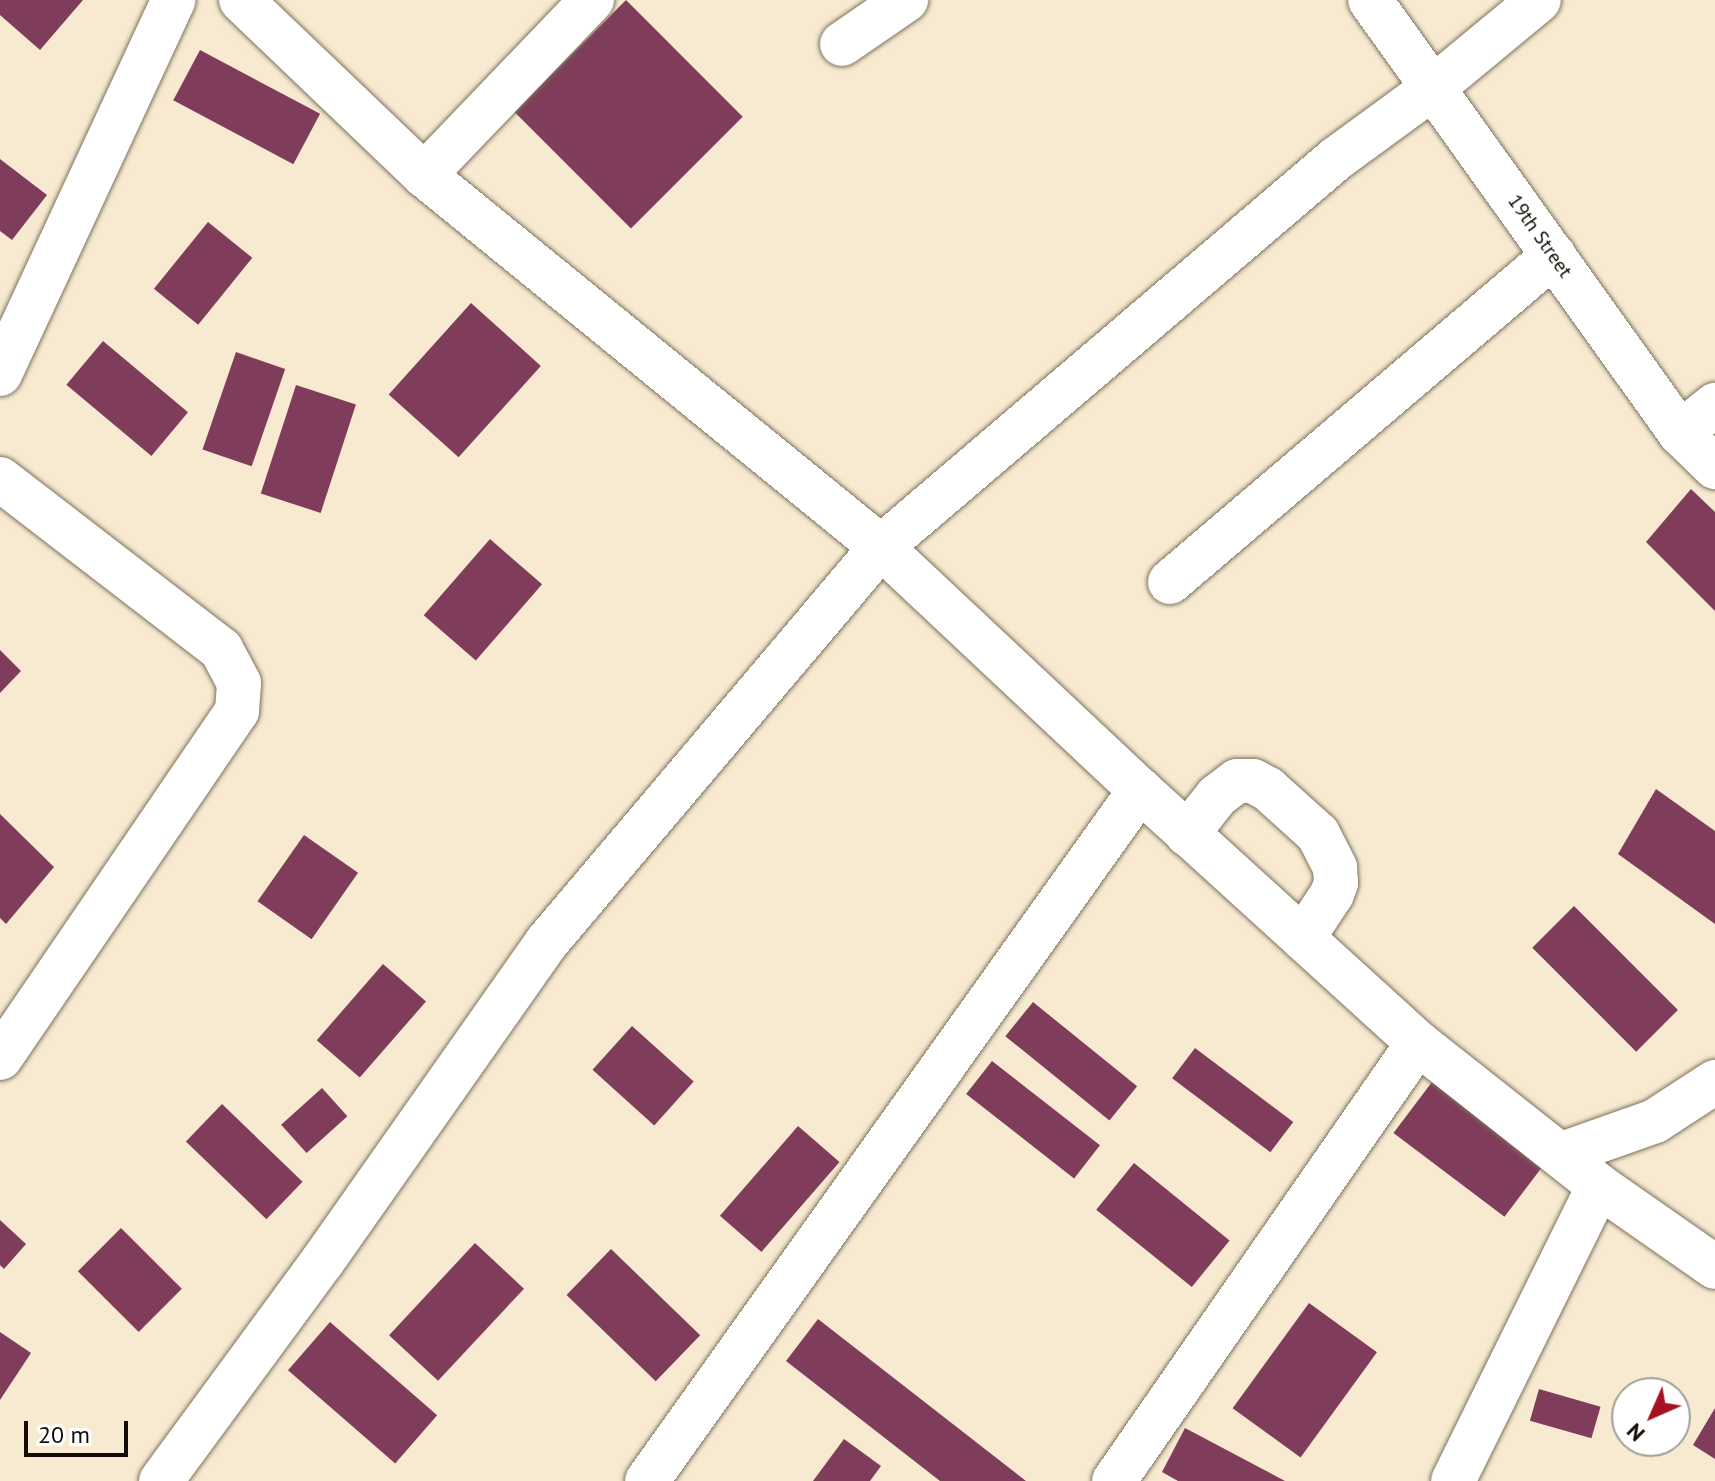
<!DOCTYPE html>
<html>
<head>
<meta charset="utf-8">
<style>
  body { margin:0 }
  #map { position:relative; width:1715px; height:1481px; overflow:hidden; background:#f7ead1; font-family:"PT Sans",sans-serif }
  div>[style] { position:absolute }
  .building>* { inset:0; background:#803d5b; transform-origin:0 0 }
  .roads { filter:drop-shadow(0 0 2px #7d725c) drop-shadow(0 0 2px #7d725c) }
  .minor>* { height:44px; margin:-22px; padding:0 22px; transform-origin:22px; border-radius:22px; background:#fff }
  span { translate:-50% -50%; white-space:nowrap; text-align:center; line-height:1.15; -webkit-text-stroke:8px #fff; paint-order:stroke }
  .street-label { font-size:20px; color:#120e06 }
  .north { position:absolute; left:1611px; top:1377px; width:80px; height:80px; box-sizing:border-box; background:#fff; border:2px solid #a09f9b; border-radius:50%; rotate:225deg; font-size:22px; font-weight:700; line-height:32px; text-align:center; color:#120e06 }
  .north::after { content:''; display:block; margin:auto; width:28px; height:36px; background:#a71022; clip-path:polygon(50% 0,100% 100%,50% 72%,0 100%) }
  .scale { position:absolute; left:24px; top:1421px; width:104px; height:36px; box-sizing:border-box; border:4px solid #120e06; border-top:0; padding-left:10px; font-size:24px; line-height:28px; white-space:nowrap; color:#120e06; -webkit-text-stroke:6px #fff; paint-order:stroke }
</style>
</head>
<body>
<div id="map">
  <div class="building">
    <div style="clip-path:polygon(0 0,83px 0,40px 50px,0 15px)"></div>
    <div style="left:626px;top:0;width:165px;height:158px;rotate:45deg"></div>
    <div style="left:200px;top:50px;width:136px;height:57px;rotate:28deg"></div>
    <div style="clip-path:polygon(0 159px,47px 195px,12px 240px,0 231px)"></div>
    <div style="left:208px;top:222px;width:57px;height:86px;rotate:39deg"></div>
    <div style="left:471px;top:303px;width:94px;height:123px;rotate:42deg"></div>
    <div style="left:103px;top:341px;width:111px;height:57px;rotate:40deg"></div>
    <div style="left:236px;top:352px;width:52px;height:103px;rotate:19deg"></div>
    <div style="left:296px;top:385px;width:63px;height:114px;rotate:18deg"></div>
    <div style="clip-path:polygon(1691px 489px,1715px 512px,1715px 611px,1646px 542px)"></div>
    <div style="left:490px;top:539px;width:69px;height:101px;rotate:41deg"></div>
    <div style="clip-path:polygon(0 650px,21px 671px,0 693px)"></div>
    <div style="clip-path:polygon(1656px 789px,1715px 831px,1715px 924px,1618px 854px)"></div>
    <div style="clip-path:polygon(0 814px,54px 867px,6px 924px,0 918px)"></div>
    <div style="left:304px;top:835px;width:66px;height:81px;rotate:35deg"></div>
    <div style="left:1574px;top:906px;width:147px;height:59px;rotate:45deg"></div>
    <div style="left:383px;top:964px;width:57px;height:101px;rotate:41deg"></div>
    <div style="left:1033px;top:1002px;width:134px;height:44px;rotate:39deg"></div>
    <div style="left:632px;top:1026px;width:83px;height:59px;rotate:42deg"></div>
    <div style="left:1195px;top:1048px;width:123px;height:38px;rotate:37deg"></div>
    <div style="left:992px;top:1061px;width:137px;height:42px;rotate:38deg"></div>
    <div style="left:1432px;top:1082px;width:139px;height:64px;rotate:37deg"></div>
    <div style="left:322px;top:1088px;width:38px;height:55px;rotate:48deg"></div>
    <div style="left:222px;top:1104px;width:112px;height:52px;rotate:44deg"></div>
    <div style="left:798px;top:1126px;width:55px;height:119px;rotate:41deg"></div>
    <div style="left:1134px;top:1163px;width:123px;height:60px;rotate:39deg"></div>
    <div style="clip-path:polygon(0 1220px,26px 1244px,4px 1269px,0 1265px)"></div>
    <div style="left:121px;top:1228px;width:86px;height:61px;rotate:45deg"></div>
    <div style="left:475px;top:1243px;width:67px;height:126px;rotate:43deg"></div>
    <div style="left:611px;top:1249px;width:124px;height:64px;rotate:44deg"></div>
    <div style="left:1309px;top:1303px;width:84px;height:130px;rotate:36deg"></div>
    <div style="clip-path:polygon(818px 1319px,1026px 1481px,940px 1481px,786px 1361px)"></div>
    <div style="left:330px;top:1322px;width:142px;height:64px;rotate:41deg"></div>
    <div style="clip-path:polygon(0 1332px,31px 1353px,0 1400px)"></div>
    <div style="left:1539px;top:1389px;width:64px;height:33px;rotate:16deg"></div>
    <div style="clip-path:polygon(1715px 1408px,1715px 1459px,1693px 1445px)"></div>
    <div style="clip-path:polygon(1185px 1428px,1285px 1481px,1178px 1481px,1162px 1472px)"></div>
    <div style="clip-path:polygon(844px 1439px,881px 1466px,870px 1481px,813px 1481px)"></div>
  </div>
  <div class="roads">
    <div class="minor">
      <div style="left:241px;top:0;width:253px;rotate:43.7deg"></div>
      <div style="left:424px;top:175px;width:589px;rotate:39.15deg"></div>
      <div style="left:881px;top:547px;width:355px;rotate:43.2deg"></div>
      <div style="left:1140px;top:790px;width:376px;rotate:42.3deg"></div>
      <div style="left:1418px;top:1043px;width:231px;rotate:38.3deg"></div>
      <div style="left:1599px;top:1186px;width:141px;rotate:34.9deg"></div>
      <div style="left:1370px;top:0;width:533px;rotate:54.4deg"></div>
      <div style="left:1680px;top:433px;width:49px;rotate:44.2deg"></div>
      <div style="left:842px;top:44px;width:78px;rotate:-34.5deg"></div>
      <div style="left:424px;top:175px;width:243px;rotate:-46.2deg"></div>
      <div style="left:0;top:374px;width:412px;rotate:-65.1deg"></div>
      <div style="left:1680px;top:433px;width:45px;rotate:-38.7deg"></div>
      <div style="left:0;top:479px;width:279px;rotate:37.6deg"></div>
      <div style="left:221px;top:649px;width:38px;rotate:62deg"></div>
      <div style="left:239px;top:683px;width:28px;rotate:94deg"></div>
      <div style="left:237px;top:711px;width:420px;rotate:124.3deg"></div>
      <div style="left:1170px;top:582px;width:504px;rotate:-40.42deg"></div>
      <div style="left:1187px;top:834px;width:48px;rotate:-51.7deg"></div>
      <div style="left:1217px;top:796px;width:25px;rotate:-37deg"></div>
      <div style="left:1237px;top:781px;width:16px"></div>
      <div style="left:1253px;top:781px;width:17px;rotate:28deg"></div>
      <div style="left:1268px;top:789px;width:67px;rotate:42deg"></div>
      <div style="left:1318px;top:834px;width:38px;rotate:63deg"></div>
      <div style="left:1335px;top:868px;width:15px;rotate:86deg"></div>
      <div style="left:1336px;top:883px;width:12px;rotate:110deg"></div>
      <div style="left:1332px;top:894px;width:53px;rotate:123.4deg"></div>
      <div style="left:1562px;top:1154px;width:99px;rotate:-19.5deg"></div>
      <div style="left:1655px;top:1121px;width:72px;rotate:-33deg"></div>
      <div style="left:161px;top:1481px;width:272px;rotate:-53.7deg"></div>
      <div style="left:322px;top:1262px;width:391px;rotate:-54.9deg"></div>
      <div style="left:547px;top:942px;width:517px;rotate:-49.78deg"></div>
      <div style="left:881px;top:547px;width:599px;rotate:-40.47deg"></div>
      <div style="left:1337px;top:158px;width:120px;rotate:-36.2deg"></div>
      <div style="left:1434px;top:87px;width:136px;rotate:-39.6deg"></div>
      <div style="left:647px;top:1481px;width:849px;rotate:-54.49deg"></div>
      <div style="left:1114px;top:1481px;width:533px;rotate:-55.24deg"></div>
      <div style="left:1453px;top:1481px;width:329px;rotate:-63.7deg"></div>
    </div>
  </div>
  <div class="street-label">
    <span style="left:1540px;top:236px;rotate:55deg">19th Street</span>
  </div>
  <div class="north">N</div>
  <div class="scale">20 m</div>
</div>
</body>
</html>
